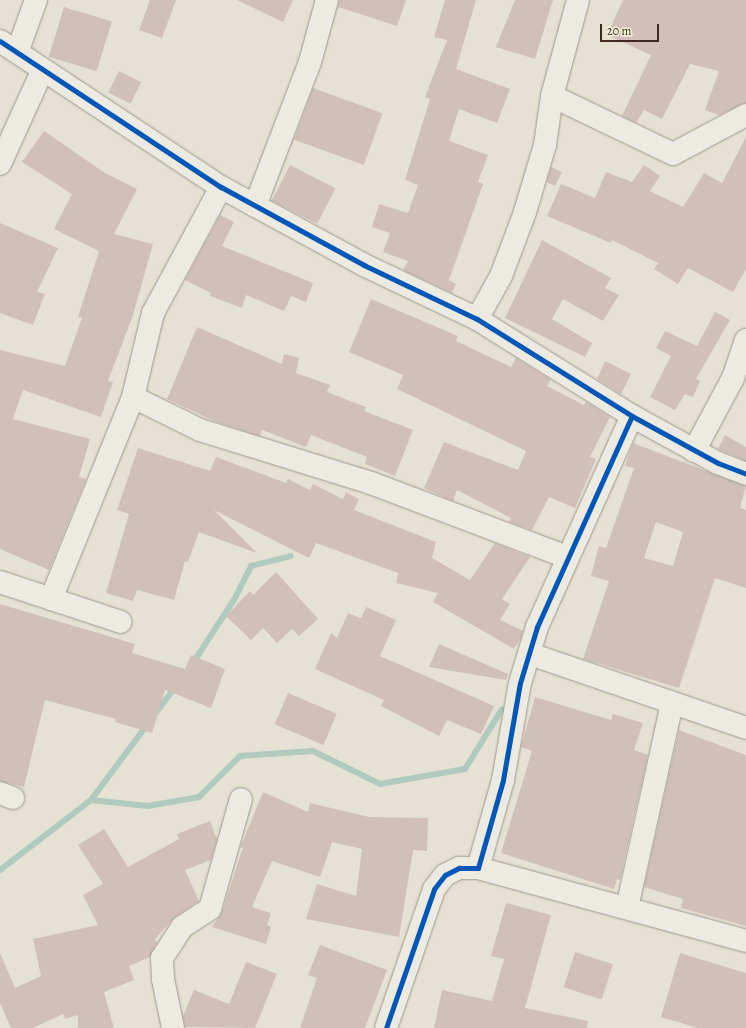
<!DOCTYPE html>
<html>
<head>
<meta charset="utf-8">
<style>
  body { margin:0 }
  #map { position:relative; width:746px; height:1028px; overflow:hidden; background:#e6e2d3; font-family:Alegreya,serif }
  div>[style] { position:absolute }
  .stream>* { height:6px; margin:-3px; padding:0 3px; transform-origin:3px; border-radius:3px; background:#b0cabe }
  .building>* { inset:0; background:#d1c0b8; transform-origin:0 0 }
  .roads { filter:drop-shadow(0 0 1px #9c978d) drop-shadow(0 0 1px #9c978d) }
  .street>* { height:22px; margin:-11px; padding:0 11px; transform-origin:11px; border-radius:11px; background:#eceae1 }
  .cycleway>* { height:5px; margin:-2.5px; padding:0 2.5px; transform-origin:2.5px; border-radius:2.5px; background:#0057b8 }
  span { translate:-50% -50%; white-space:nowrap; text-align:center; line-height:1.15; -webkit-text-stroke:4px #f4efdd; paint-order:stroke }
  .scale { position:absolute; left:600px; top:24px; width:59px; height:18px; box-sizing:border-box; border:2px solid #3e2b1e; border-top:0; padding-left:5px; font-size:12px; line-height:14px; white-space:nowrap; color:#3e2b1e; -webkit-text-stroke:3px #f4efdd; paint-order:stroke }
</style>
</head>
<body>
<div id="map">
  <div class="stream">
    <div style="left:193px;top:663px;width:77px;rotate:-57.1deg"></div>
    <div style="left:235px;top:598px;width:36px;rotate:-63deg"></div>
    <div style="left:251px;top:566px;width:41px;rotate:-14deg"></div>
    <div style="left:155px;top:714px;width:35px;rotate:-53deg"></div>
    <div style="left:91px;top:800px;width:57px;rotate:6deg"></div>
    <div style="left:148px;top:806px;width:52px;rotate:-10deg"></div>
    <div style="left:199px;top:797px;width:58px;rotate:-45deg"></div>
    <div style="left:240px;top:756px;width:73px;rotate:-3.9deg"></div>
    <div style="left:313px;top:751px;width:75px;rotate:26.2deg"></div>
    <div style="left:380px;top:784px;width:86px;rotate:-10deg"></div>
    <div style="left:465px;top:769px;width:70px;rotate:-58.3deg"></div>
    <div style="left:0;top:870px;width:115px;rotate:-37.6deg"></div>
    <div style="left:91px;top:800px;width:94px;rotate:-53.3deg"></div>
  </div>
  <div class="building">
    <div style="clip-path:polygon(150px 0,176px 0,162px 38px,139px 30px)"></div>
    <div style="clip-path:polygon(237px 0,293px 0,283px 22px)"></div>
    <div style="clip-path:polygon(339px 0,406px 0,397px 26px,338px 7px)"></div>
    <div style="clip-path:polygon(445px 0,476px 0,456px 69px,510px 89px,497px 123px,459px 109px,449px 141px,488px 155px,478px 182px,483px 184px,449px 280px,456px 284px,452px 293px,403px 270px,408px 261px,383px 252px,390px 233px,372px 227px,379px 204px,408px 213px,418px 185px,405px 180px,430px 99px,425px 97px,447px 40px,434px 37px)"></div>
    <div style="clip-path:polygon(515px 0,553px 0,535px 59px,496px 47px)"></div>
    <div style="clip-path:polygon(623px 0,746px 0,746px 103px,719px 115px,705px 110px,719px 71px,690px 64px,662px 119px,644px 110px,636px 123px,622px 116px,651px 55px,607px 35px)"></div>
    <div style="left:64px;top:7px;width:50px;height:52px;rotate:17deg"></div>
    <div style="left:119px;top:71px;width:25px;height:24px;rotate:27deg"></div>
    <div style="left:313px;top:88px;width:74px;height:55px;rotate:20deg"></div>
    <div style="clip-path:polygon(44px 131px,105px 173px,137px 189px,114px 234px,153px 244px,133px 315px,108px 381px,113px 382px,101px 417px,23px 390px,13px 419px,90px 439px,79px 477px,86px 479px,49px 570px,0 549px,0 350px,65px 366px,82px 318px,78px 317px,99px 251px,54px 229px,72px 194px,22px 162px)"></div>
    <div style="clip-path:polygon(746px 137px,746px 269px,733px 292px,688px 268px,678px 284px,654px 269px,658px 263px,612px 240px,611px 243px,547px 216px,561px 184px,595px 198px,606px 172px,632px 182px,644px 165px,660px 176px,650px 191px,683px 207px,704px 173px,722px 183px)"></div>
    <div style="left:290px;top:165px;width:51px;height:40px;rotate:27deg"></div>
    <div style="clip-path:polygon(551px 167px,562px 172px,555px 186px,547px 182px)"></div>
    <div style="clip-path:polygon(220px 215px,234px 222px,222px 246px,313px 283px,306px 302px,291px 296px,284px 311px,246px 295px,242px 308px,210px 296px,211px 293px,185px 280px)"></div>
    <div style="clip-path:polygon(0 223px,58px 248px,37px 292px,45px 294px,33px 325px,0 313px)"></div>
    <div style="clip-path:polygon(542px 240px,611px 278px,605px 288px,619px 295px,603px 321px,563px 299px,552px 319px,592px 343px,585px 357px,505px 318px)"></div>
    <div style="clip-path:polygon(371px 299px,458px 336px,456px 341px,511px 367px,516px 358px,551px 380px,547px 386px,584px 405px,586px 402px,610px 417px,590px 457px,596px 459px,575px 508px,549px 497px,532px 530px,509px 522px,511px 518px,457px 490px,453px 501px,424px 488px,444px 442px,518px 470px,526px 451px,397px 389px,403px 375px,349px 352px)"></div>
    <div style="clip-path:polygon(715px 312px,730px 320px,696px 379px,700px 381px,693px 397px,685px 394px,675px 410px,650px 397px,671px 356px,656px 348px,665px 331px,697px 346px)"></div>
    <div style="clip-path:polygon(197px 327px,282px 364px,284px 354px,299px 358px,296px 373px,330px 385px,327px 392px,366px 407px,364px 411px,413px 430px,395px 476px,365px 464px,367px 457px,311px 435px,306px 447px,262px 430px,260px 436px,214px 421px,167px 399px)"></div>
    <div style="clip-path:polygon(605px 361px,631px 374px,621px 394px,597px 379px)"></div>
    <div style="clip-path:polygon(725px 435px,746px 447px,746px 461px,718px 449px)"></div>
    <div style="clip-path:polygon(evenodd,633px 443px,746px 486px,740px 508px,746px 510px,746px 588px,715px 578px,679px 688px,583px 659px,609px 581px,591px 576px,599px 546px,606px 548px,634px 468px,625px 466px,633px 443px,656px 522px,683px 532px,673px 566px,644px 558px,656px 522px)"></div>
    <div style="clip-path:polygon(138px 448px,210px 471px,216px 457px,286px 483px,288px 479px,310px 490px,313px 484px,343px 499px,346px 492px,359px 499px,354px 510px,436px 542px,432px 558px,470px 580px,495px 543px,530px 557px,502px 599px,510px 604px,500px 620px,523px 631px,521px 638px,514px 649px,433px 602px,438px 593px,396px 583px,398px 573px,316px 543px,309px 558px,214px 510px,257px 553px,199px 532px,188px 562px,185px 561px,174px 600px,137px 590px,133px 601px,106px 593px,129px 514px,117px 510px)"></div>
    <div style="clip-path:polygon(276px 572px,318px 619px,299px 636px,292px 629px,277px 643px,263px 628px,251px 640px,226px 616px,250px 591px,253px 595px)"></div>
    <div style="clip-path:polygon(0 604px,135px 644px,132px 653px,185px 669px,191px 655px,225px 669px,211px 708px,165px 690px,152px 733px,115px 722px,116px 719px,45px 700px,24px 787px,0 781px)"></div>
    <div style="clip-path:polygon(366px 607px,396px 620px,380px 656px,494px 706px,481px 734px,447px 720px,439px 736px,381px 706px,384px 700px,315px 669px,331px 633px,337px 638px,348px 613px,361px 618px)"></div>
    <div style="clip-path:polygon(439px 644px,508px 674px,506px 680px,429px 667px)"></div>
    <div style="left:288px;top:693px;width:53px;height:34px;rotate:23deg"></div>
    <div style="clip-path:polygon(535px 697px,611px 720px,613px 714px,643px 723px,634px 750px,648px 755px,620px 880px,617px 879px,614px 889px,501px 853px,532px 751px,521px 747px)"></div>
    <div style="clip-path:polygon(679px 730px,746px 755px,746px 926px,681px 908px,683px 899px,644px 887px)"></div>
    <div style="clip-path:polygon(263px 792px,308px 812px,310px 803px,369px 817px,428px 818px,427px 851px,413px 850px,399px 937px,306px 919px,317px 884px,356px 896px,362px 849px,332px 842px,320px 877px,272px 861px,252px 907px,271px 913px,267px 925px,271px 927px,266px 944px,212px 927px,222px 912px,243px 847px,240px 848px)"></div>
    <div style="clip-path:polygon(210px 821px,217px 839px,211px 860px,185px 870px,199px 901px,175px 917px,155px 939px,157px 943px,150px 957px,129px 966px,134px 980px,104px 992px,114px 1028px,78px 1028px,78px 1015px,65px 1019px,63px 1014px,33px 1028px,11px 1028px,0 1003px,0 953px,15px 988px,41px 976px,33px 939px,98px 925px,83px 895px,103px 884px,78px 845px,104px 829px,128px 867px,179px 839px,177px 834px)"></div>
    <div style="clip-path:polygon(506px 903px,551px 915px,525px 1008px,588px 1021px,587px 1028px,434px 1028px,442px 990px,492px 1001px,504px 959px,491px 956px)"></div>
    <div style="clip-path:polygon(320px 945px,387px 970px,365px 1028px,300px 1028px,317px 978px,308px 975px)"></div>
    <div style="left:575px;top:952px;width:40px;height:37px;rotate:18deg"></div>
    <div style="clip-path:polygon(680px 953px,746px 973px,746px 1028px,698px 1028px,661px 1017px)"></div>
    <div style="clip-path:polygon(246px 962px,277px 974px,255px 1028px,185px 1027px,183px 1016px,194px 990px,229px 1004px)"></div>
  </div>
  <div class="roads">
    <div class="street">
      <div style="left:0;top:41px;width:265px;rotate:33.5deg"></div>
      <div style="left:221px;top:187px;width:163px;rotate:28.6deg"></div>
      <div style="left:364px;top:265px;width:125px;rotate:25.5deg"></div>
      <div style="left:477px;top:319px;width:183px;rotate:32deg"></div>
      <div style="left:632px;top:416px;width:98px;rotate:28.7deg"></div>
      <div style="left:718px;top:463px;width:30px;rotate:21deg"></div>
      <div style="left:18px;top:50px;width:53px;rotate:-70.2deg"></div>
      <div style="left:552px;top:96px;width:134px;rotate:25.6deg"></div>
      <div style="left:673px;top:154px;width:83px;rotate:-28.1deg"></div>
      <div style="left:0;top:164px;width:104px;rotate:-65.6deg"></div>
      <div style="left:255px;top:206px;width:154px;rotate:-69.1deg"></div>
      <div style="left:310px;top:62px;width:64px;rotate:-74.7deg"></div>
      <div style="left:477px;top:319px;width:49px;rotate:-60.8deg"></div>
      <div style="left:501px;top:276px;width:68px;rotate:-69.4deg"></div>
      <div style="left:525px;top:212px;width:70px;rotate:-73.4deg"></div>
      <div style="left:545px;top:145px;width:49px;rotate:-81.9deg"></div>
      <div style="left:552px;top:96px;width:99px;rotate:-74.8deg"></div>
      <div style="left:133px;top:397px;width:75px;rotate:26.2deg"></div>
      <div style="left:200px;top:430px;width:179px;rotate:17.2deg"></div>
      <div style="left:371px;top:483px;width:210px;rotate:20.7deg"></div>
      <div style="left:694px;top:451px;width:83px;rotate:-61.9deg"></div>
      <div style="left:733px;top:378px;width:40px;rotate:-71.1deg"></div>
      <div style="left:0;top:582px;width:127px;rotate:18.3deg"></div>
      <div style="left:51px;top:599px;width:218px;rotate:-67.9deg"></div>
      <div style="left:133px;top:397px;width:86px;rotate:-76.6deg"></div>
      <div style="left:153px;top:313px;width:143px;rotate:-61.6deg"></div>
      <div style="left:530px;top:654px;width:228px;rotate:18.9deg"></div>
      <div style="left:0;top:793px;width:14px;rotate:21deg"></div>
      <div style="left:478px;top:868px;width:278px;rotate:15.2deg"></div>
      <div style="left:627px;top:908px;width:209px;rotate:-77.6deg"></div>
      <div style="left:173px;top:1028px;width:50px;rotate:-101.5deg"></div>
      <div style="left:163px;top:979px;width:21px;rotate:-93deg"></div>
      <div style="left:162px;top:958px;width:37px;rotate:-57deg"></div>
      <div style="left:182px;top:927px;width:33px;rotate:-33deg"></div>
      <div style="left:210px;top:909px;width:114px;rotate:-74.3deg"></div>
      <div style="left:386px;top:1028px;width:147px;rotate:-70.9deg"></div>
      <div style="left:434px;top:889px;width:18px;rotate:-52deg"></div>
      <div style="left:445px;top:875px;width:16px;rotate:-27deg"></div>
      <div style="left:459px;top:868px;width:19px"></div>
      <div style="left:478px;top:868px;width:91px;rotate:-74.1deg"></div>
      <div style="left:503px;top:780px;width:98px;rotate:-80.1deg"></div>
      <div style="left:520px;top:683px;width:59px;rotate:-73.1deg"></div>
      <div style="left:537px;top:627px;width:231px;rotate:-65.8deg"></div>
    </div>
  </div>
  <div class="cycleway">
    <div style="left:0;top:41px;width:265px;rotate:33.5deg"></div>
    <div style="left:221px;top:187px;width:163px;rotate:28.6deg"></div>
    <div style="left:364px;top:265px;width:125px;rotate:25.5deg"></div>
    <div style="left:477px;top:319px;width:183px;rotate:32deg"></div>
    <div style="left:632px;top:416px;width:98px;rotate:28.7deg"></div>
    <div style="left:718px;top:463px;width:30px;rotate:21deg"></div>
    <div style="left:386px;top:1028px;width:147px;rotate:-70.9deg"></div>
    <div style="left:434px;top:889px;width:18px;rotate:-52deg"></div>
    <div style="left:445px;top:875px;width:16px;rotate:-27deg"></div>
    <div style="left:459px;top:868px;width:19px"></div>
    <div style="left:478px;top:868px;width:91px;rotate:-74.1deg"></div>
    <div style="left:503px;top:780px;width:98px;rotate:-80.1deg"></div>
    <div style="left:520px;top:683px;width:59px;rotate:-73.1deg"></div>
    <div style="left:537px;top:627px;width:231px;rotate:-65.8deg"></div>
  </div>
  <div class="scale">20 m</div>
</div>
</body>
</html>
